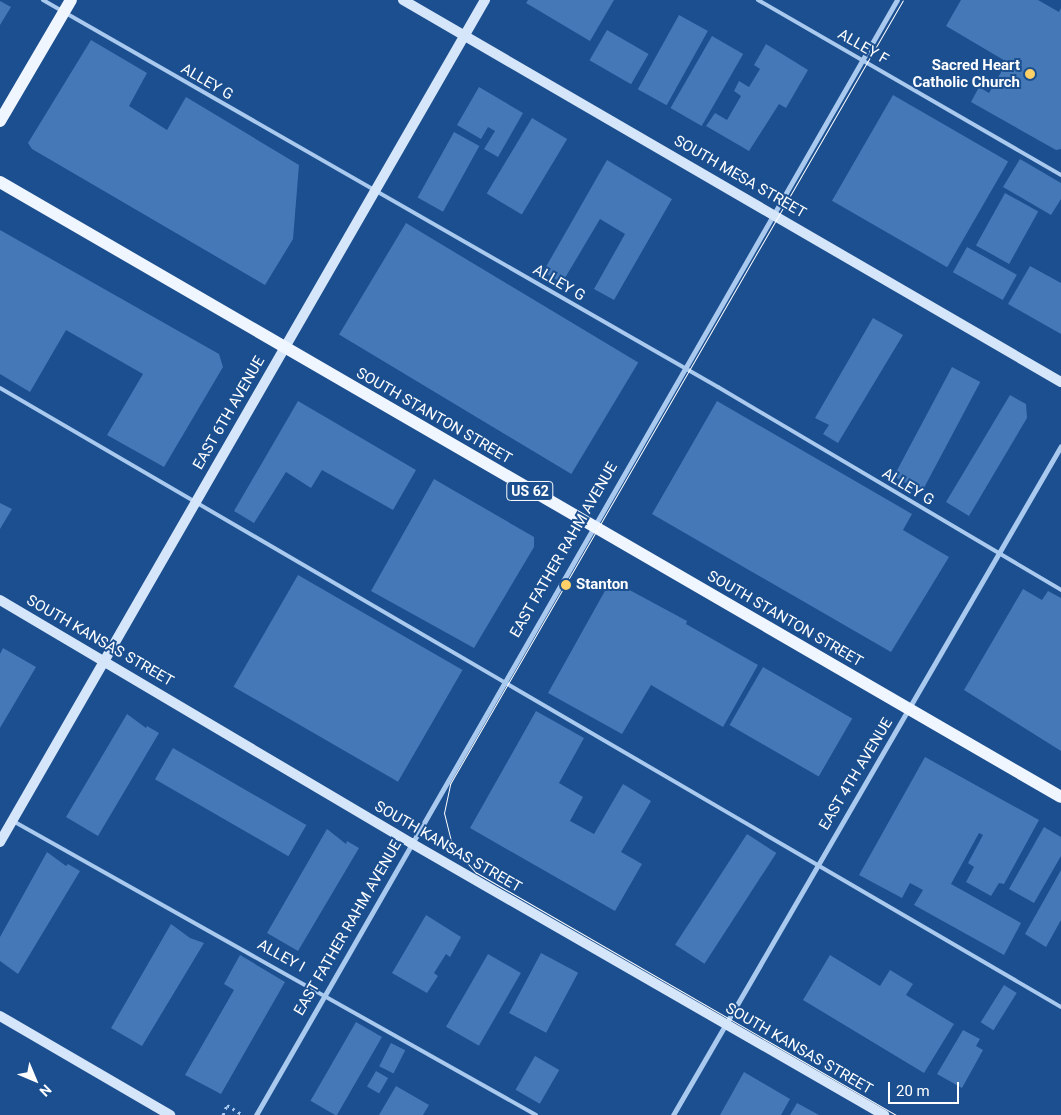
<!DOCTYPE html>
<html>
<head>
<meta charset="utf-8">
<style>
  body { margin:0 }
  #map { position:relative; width:1061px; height:1115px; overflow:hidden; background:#1b4f8f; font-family:Roboto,sans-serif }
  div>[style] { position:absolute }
  .building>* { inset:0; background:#4478b7; transform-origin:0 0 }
  .path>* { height:3px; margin-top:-1.5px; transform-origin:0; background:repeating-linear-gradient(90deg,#a9c9ee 0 2.5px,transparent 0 6.5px) }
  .service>* { height:4px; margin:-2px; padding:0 2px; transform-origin:2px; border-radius:2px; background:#a9c9ee }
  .minor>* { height:5px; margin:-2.5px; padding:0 2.5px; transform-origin:2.5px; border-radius:2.5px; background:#a9c9ee }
  .secondary>* { height:10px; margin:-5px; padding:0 5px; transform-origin:5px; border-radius:5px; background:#d6e6fa }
  .primary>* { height:12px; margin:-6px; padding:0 6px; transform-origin:6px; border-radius:6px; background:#f0f6ff }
  .tram>* { height:1px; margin:-0.5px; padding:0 0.5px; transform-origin:0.5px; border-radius:0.5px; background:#fff }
  .dots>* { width:14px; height:14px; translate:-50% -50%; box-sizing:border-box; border:2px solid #1b4f8f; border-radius:50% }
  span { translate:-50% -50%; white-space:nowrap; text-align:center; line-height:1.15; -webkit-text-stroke:4px #1b4f8f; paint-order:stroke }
  .shield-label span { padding:1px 4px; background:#1b4f8f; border:1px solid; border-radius:4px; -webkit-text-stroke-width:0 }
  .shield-label { font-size:14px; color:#fff; font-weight:700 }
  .street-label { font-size:15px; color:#fff }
  .poi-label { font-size:15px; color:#fff; font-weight:700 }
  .right { translate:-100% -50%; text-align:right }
  .left { translate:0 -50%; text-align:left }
  .north { position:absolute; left:10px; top:1055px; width:50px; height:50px; -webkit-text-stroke:4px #1b4f8f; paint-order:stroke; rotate:135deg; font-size:14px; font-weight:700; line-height:20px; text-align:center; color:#fff }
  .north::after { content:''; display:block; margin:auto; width:18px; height:22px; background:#fff; clip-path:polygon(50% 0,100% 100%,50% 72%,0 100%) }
  .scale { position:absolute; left:888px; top:1082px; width:71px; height:22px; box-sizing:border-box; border:2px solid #fff; border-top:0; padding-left:6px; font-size:15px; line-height:18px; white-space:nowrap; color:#fff; -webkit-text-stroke:4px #1b4f8f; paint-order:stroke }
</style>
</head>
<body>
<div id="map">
  <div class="building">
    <div style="clip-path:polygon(528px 0,614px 0,590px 41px,526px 3px)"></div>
    <div style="clip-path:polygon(961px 0,1038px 0,1059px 12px,1061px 8px,1061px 149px,1056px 150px,971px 102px,979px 87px,989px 93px,1007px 62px,946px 26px)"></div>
    <div style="clip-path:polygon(0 1px,11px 7px,0 25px)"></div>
    <div style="left:679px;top:15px;width:33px;height:85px;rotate:29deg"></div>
    <div style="left:607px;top:30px;width:48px;height:35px;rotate:30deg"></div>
    <div style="left:712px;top:36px;width:36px;height:83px;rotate:30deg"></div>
    <div style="clip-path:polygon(91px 40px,147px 73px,129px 106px,167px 130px,186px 97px,299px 165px,293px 239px,265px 285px,32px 149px,28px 143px)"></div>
    <div style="clip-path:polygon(766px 44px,808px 70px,786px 108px,779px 104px,749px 151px,706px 126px,715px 113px,727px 120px,741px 96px,734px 91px,739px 81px,749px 87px,760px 69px,754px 65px)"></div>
    <div style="clip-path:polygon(479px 87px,523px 113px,498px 157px,484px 149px,495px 131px,488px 127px,481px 139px,457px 125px)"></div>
    <div style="left:893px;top:95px;width:133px;height:122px;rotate:30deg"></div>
    <div style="left:532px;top:118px;width:41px;height:88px;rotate:31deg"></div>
    <div style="left:454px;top:132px;width:29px;height:75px;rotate:29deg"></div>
    <div style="clip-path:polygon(1020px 159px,1061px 183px,1061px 199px,1051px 215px,1003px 187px)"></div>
    <div style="clip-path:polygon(607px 160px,672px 199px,614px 300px,594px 289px,625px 234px,600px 219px,562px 283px,543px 272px)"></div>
    <div style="left:1005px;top:193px;width:38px;height:60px;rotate:29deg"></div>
    <div style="left:406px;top:223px;width:271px;height:130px;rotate:31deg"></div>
    <div style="clip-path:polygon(0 230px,219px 354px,223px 367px,164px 467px,107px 435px,143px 374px,66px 330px,30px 392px,0 374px)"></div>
    <div style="left:967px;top:247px;width:57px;height:29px;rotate:29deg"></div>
    <div style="clip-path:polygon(1030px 266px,1061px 283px,1061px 334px,1008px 304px)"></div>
    <div style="clip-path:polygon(873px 318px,903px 335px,838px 443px,823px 434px,829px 425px,815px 418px)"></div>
    <div style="left:952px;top:367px;width:32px;height:124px;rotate:28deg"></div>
    <div style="clip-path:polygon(1010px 395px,1026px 404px,1027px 418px,969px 516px,946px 502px)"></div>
    <div style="clip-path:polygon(298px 401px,416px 470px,393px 510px,322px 470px,311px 488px,286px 472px,254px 523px,234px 511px)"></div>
    <div style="clip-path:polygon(717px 401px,912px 514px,903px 530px,949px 557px,891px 652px,652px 514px)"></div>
    <div style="clip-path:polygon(434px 479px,534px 537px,534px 547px,474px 648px,371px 591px)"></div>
    <div style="clip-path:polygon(0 503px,12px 509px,0 529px)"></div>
    <div style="left:298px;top:575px;width:190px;height:129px;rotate:30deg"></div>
    <div style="clip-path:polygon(611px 580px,687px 621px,686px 624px,758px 665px,723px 727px,651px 685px,622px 734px,548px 693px)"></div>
    <div style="clip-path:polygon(1023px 589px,1042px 600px,1048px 591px,1061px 598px,1061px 751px,964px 690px)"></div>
    <div style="clip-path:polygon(3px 648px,36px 667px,0 728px,0 654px)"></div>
    <div style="left:763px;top:667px;width:103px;height:67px;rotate:30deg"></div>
    <div style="clip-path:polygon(536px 711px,584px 738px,559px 783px,583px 797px,570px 821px,594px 834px,623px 784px,651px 801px,621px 852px,642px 864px,615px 911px,470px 828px)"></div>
    <div style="clip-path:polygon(127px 714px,146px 728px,147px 726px,159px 733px,98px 836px,66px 817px)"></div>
    <div style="left:173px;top:748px;width:154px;height:36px;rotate:30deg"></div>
    <div style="clip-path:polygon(925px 757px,1039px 820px,1004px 884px,999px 883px,991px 896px,966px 882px,974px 867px,968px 863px,983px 835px,979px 833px,951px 884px,1021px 923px,1004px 955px,914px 905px,923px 890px,910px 883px,902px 898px,859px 875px)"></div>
    <div style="clip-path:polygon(1044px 827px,1061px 837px,1061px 856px,1034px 903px,1009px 889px)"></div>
    <div style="clip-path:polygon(327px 829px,346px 844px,347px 841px,359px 848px,298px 951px,267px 933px)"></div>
    <div style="left:747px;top:834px;width:35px;height:132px;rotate:33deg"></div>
    <div style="clip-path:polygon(47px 852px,66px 866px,68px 864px,80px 871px,18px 974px,0 961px,0 937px)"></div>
    <div style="clip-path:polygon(1061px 870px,1061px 920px,1046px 947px,1025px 934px)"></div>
    <div style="clip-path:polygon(426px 915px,461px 937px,450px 957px,446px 954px,434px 973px,438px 976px,427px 993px,392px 973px)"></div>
    <div style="clip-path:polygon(171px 924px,190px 938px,204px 943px,142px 1046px,111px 1028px)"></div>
    <div style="left:541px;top:953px;width:42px;height:68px;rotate:28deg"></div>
    <div style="left:488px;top:954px;width:38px;height:84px;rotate:30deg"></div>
    <div style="clip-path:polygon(240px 955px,285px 982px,221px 1094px,185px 1075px,234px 990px,224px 984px)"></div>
    <div style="clip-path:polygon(830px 955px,880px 986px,890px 970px,913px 984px,906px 995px,954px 1024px,924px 1073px,803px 1000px)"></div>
    <div style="left:1004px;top:985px;width:15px;height:44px;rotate:32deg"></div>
    <div style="left:356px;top:1022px;width:30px;height:91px;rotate:30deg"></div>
    <div style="clip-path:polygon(963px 1030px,980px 1039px,976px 1046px,983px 1050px,962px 1088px,937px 1074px)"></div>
    <div style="left:391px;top:1043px;width:16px;height:26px;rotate:27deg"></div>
    <div style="left:535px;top:1056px;width:28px;height:39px;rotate:30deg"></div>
    <div style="left:376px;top:1071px;width:14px;height:18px;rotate:30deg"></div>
    <div style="clip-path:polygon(744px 1072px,790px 1099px,781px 1115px,720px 1115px)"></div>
    <div style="clip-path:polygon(396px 1086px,429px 1105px,423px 1115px,379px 1115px)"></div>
    <div style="clip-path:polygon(797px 1103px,819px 1115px,790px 1115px)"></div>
  </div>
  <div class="path">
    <div style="left:223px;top:1115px;width:11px;rotate:-68deg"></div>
    <div style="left:227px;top:1105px;width:19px;rotate:32deg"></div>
  </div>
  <div class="service">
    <div style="left:43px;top:0;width:778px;rotate:29.83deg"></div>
    <div style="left:718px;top:387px;width:399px;rotate:30.6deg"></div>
    <div style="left:758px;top:0;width:350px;rotate:30deg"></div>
    <div style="left:0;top:388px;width:1228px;rotate:30.26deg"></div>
    <div style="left:13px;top:821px;width:600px;rotate:29.34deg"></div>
  </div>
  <div class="minor">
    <div style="left:256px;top:1115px;width:1286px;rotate:-60.11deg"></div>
    <div style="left:673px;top:1115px;width:773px;rotate:-59.89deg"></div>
  </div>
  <div class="secondary">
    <div style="left:403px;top:0;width:761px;rotate:30.14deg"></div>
    <div style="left:0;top:600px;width:477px;rotate:30.6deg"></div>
    <div style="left:411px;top:843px;width:546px;rotate:29.9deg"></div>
    <div style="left:0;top:842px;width:972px;rotate:-60.06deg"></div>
    <div style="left:0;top:1016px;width:197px;rotate:30.2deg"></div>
  </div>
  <div class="primary">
    <div style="left:0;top:121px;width:140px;rotate:-59.6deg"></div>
    <div style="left:0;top:182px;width:1226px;rotate:30.1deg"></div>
  </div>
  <div class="tram">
    <div style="left:896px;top:1115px;width:485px;rotate:-150deg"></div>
    <div style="left:476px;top:873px;width:37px;rotate:-131deg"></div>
    <div style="left:452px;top:845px;width:33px;rotate:-104deg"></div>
    <div style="left:444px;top:813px;width:30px;rotate:-78deg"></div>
    <div style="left:450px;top:784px;width:905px;rotate:-59.98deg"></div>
  </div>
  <div class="dots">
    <div style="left:1030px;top:74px;background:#ffd166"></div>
    <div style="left:566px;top:585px;background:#ffd166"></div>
  </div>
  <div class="shield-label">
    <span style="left:530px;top:491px">US 62</span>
  </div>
  <div class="street-label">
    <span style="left:863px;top:47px;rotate:30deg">ALLEY F</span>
    <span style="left:207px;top:82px;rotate:30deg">ALLEY G</span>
    <span style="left:740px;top:177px;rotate:30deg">SOUTH MESA STREET</span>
    <span style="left:559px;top:283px;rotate:30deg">ALLEY G</span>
    <span style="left:229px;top:413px;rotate:-60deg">EAST 6TH AVENUE</span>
    <span style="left:434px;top:416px;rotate:30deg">SOUTH STANTON STREET</span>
    <span style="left:908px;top:487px;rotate:31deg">ALLEY G</span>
    <span style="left:564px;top:550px;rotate:-60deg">EAST FATHER RAHM AVENUE</span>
    <span style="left:785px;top:619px;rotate:30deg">SOUTH STANTON STREET</span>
    <span style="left:100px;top:641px;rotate:30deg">SOUTH KANSAS STREET</span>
    <span style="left:856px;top:774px;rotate:-59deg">EAST 4TH AVENUE</span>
    <span style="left:448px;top:847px;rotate:30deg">SOUTH KANSAS STREET</span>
    <span style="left:348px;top:928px;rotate:-60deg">EAST FATHER RAHM AVENUE</span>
    <span style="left:281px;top:956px;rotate:29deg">ALLEY I</span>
    <span style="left:799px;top:1049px;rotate:30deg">SOUTH KANSAS STREET</span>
  </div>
  <div class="poi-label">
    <span class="right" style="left:1020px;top:74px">Sacred Heart<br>Catholic Church</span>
    <span class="left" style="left:576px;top:585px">Stanton</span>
  </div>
  <div class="north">N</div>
  <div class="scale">20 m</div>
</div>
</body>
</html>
